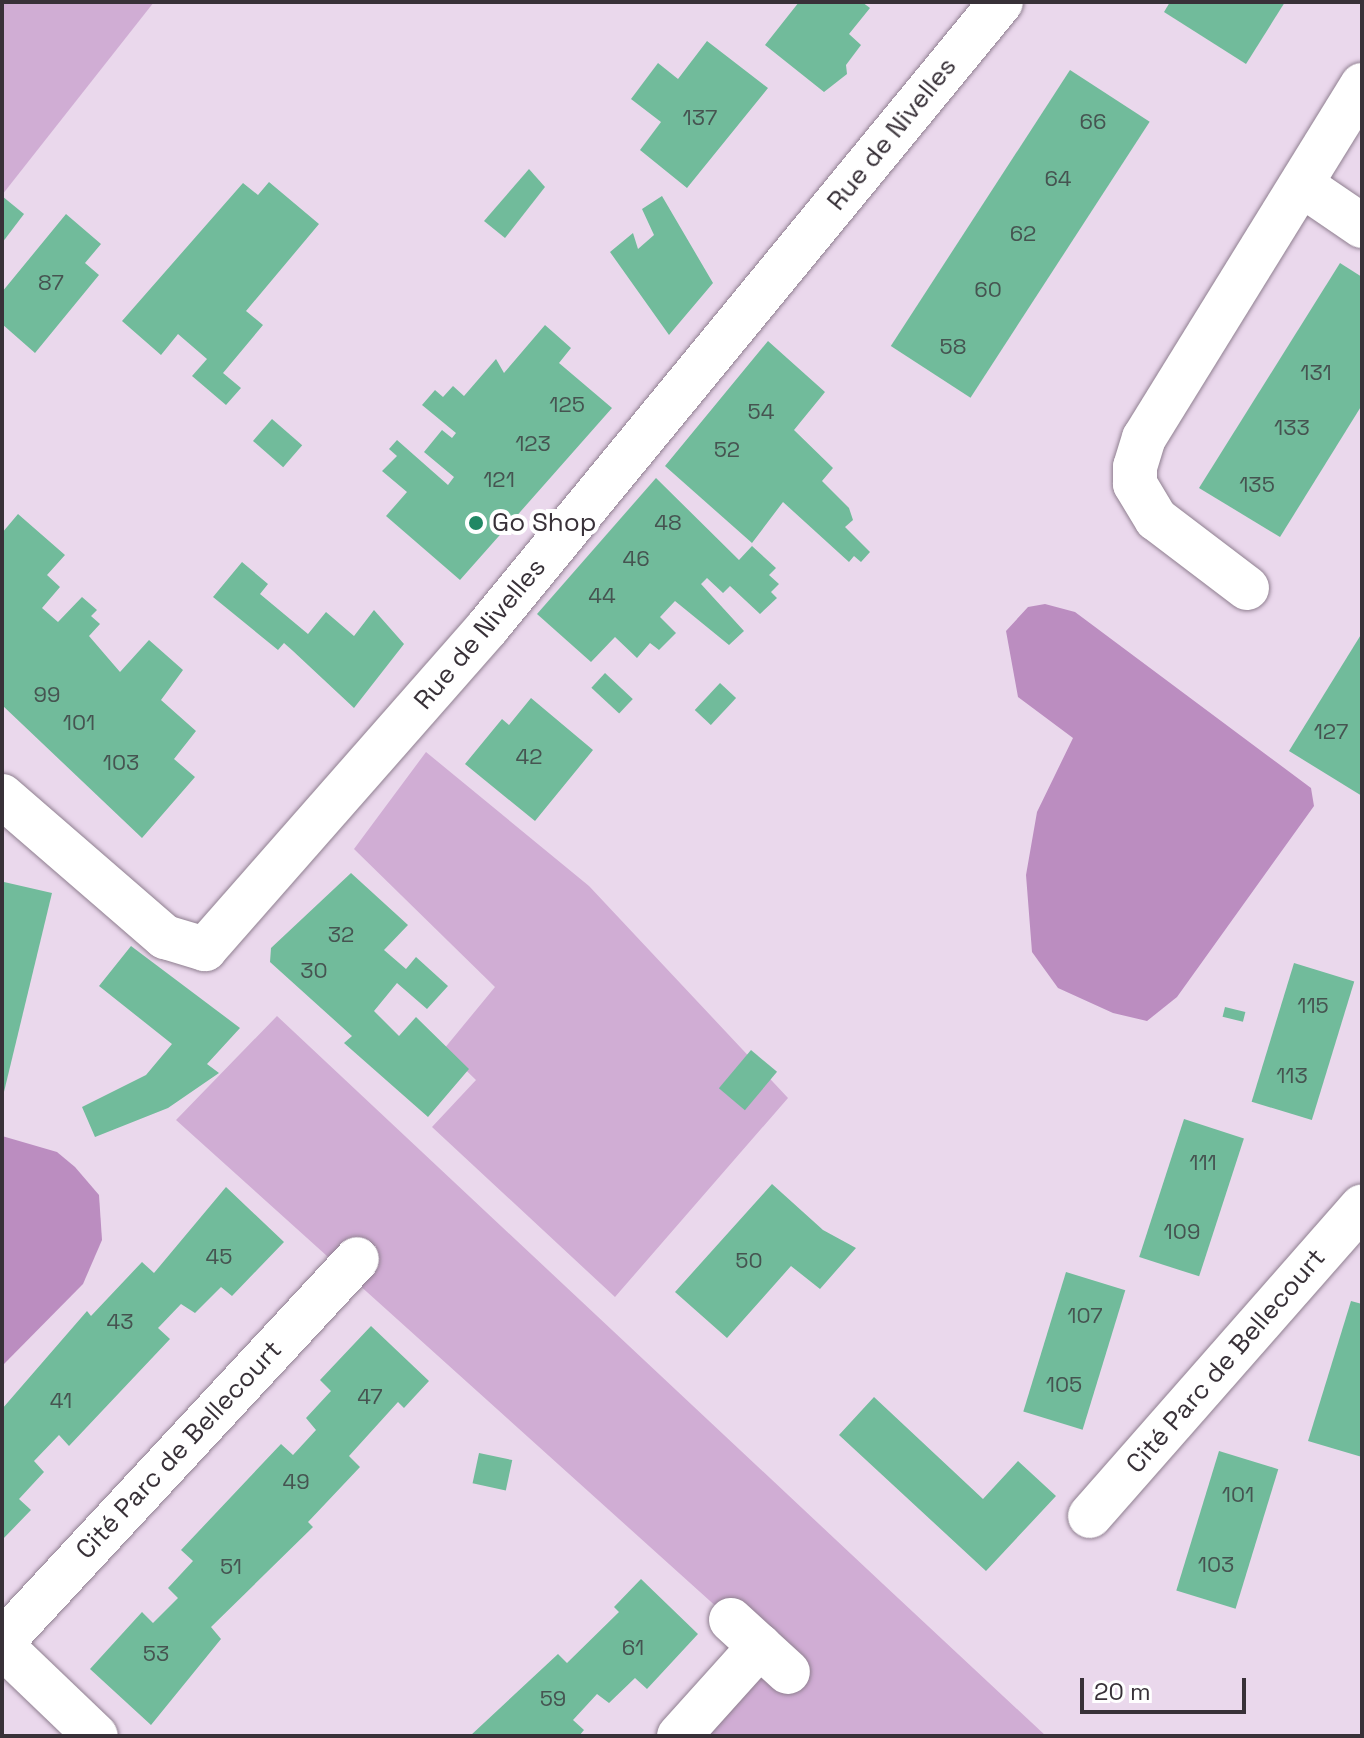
<!DOCTYPE html>
<html>
<head>
<meta charset="utf-8">
<style>
  body { margin:0 }
  #map { position:relative; width:1364px; height:1738px; overflow:hidden; background:#ead8ec; font-family:"Space Grotesk",sans-serif }
  div>[style] { position:absolute }
  .green>* { inset:0; background:#d0add4 }
  .forest>* { inset:0; background:#bb8dc0 }
  .building>* { inset:0; background:#71bb9b; transform-origin:0 0 }
  .roads { filter:drop-shadow(0 0 2px #8f7f90) drop-shadow(0 0 2px #8f7f90) }
  .street>* { height:44px; margin:-22px; padding:0 22px; transform-origin:22px; border-radius:22px; background:#fff }
  .dots>* { width:22px; height:22px; translate:-50% -50%; box-sizing:border-box; border:4px solid #fff; border-radius:50% }
  span { translate:-50% -50%; white-space:nowrap; text-align:center; line-height:1.15; -webkit-text-stroke:8px #fff; paint-order:stroke }
  .number-label { font-size:22px; color:#465451 }
  .number-label span { -webkit-text-stroke-width:0 }
  .street-label { font-size:26px; color:#383138 }
  .poi-label { font-size:26px; color:#383138 }
  .left { translate:0 -50%; text-align:left }
  .frame { position:absolute; inset:0; border:4px solid #383138; pointer-events:none }
  .scale { position:absolute; left:1080px; top:1678px; width:166px; height:36px; box-sizing:border-box; border:4px solid #383138; border-top:0; padding-left:10px; font-size:24px; line-height:28px; white-space:nowrap; color:#383138; -webkit-text-stroke:6px #fff; paint-order:stroke }
</style>
</head>
<body>
<div id="map">
  <div class="green">
    <div style="clip-path:polygon(2px 2px,154px 2px,2px 195px)"></div>
    <div style="clip-path:polygon(426px 752px,589px 886px,788px 1098px,615px 1297px,432px 1127px,476px 1080px,444px 1049px,495px 987px,354px 849px)"></div>
    <div style="clip-path:polygon(277px 1016px,883px 1584px,1046px 1736px,712px 1736px,694px 1719px,760px 1646px,176px 1120px)"></div>
  </div>
  <div class="forest">
    <div style="clip-path:polygon(1045px 604px,1075px 612px,1311px 788px,1314px 806px,1177px 997px,1147px 1021px,1113px 1013px,1058px 988px,1032px 952px,1026px 875px,1037px 812px,1073px 738px,1018px 697px,1006px 631px,1028px 607px)"></div>
    <div style="clip-path:polygon(2px 1136px,57px 1152px,75px 1167px,99px 1195px,102px 1240px,83px 1284px,2px 1366px)"></div>
  </div>
  <div class="building">
    <div style="clip-path:polygon(799px 2px,862px 2px,870px 8px,849px 34px,861px 45px,846px 65px,847px 74px,824px 92px,765px 45px)"></div>
    <div style="clip-path:polygon(1170px 2px,1285px 2px,1246px 64px,1164px 12px)"></div>
    <div style="clip-path:polygon(707px 41px,768px 88px,687px 188px,640px 150px,661px 122px,631px 99px,658px 63px,678px 79px)"></div>
    <div style="left:1070px;top:70px;width:95px;height:329px;rotate:33deg"></div>
    <div style="clip-path:polygon(529px 169px,545px 187px,505px 238px,484px 221px)"></div>
    <div style="clip-path:polygon(269px 182px,319px 224px,246px 311px,263px 325px,223px 373px,241px 388px,226px 405px,192px 376px,207px 359px,178px 334px,161px 355px,122px 321px,243px 183px,258px 195px)"></div>
    <div style="clip-path:polygon(2px 196px,24px 214px,2px 243px)"></div>
    <div style="clip-path:polygon(662px 196px,713px 283px,669px 335px,610px 252px,633px 233px,638px 249px,654px 235px,642px 209px)"></div>
    <div style="clip-path:polygon(66px 214px,101px 244px,85px 263px,99px 275px,35px 353px,2px 324px,2px 292px)"></div>
    <div style="clip-path:polygon(1340px 263px,1362px 277px,1362px 405px,1280px 537px,1199px 488px)"></div>
    <div style="clip-path:polygon(545px 325px,571px 348px,559px 363px,612px 408px,460px 580px,386px 516px,407px 492px,382px 471px,397px 456px,389px 449px,397px 440px,448px 485px,454px 477px,424px 452px,442px 430px,452px 438px,456px 433px,422px 405px,435px 390px,443px 397px,453px 386px,464px 396px,496px 359px,504px 373px)"></div>
    <div style="clip-path:polygon(768px 341px,825px 392px,794px 430px,833px 468px,822px 481px,849px 508px,853px 520px,845px 527px,870px 552px,861px 562px,854px 556px,849px 562px,783px 502px,752px 543px,665px 466px)"></div>
    <div style="left:272px;top:419px;width:40px;height:29px;rotate:41deg"></div>
    <div style="clip-path:polygon(656px 478px,739px 560px,752px 546px,776px 568px,769px 575px,779px 584px,771px 592px,777px 598px,760px 614px,730px 586px,723px 593px,707px 578px,701px 584px,744px 631px,729px 645px,675px 601px,660px 617px,676px 633px,659px 650px,650px 643px,637px 658px,615px 637px,591px 662px,537px 614px)"></div>
    <div style="clip-path:polygon(18px 514px,65px 555px,47px 575px,60px 587px,42px 608px,58px 622px,82px 597px,97px 610px,91px 616px,100px 624px,89px 636px,120px 672px,149px 640px,183px 670px,161px 700px,196px 731px,174px 759px,195px 777px,142px 838px,2px 705px,2px 533px)"></div>
    <div style="clip-path:polygon(242px 562px,268px 584px,260px 594px,308px 634px,326px 612px,354px 636px,374px 610px,404px 644px,354px 708px,293px 651px,284px 643px,278px 650px,213px 597px)"></div>
    <div style="clip-path:polygon(1362px 633px,1362px 796px,1289px 751px)"></div>
    <div style="left:605px;top:673px;width:38px;height:20px;rotate:43deg"></div>
    <div style="left:720px;top:683px;width:22px;height:37px;rotate:43deg"></div>
    <div style="clip-path:polygon(531px 698px,593px 750px,535px 821px,465px 764px,502px 719px,509px 725px)"></div>
    <div style="clip-path:polygon(351px 873px,408px 925px,384px 950px,406px 969px,416px 957px,448px 986px,427px 1009px,397px 983px,374px 1011px,399px 1036px,416px 1017px,469px 1069px,428px 1117px,344px 1043px,352px 1036px,270px 962px,271px 948px)"></div>
    <div style="clip-path:polygon(4px 882px,52px 893px,3px 1096px,2px 889px)"></div>
    <div style="clip-path:polygon(131px 946px,240px 1028px,207px 1064px,219px 1073px,168px 1108px,95px 1137px,82px 1107px,146px 1075px,172px 1044px,99px 986px)"></div>
    <div style="left:1294px;top:963px;width:63px;height:145px;rotate:17deg"></div>
    <div style="left:1225px;top:1007px;width:21px;height:10px;rotate:14deg"></div>
    <div style="left:751px;top:1050px;width:34px;height:50px;rotate:40deg"></div>
    <div style="left:1184px;top:1119px;width:63px;height:145px;rotate:18deg"></div>
    <div style="clip-path:polygon(772px 1184px,823px 1230px,856px 1248px,820px 1289px,791px 1266px,727px 1338px,675px 1292px)"></div>
    <div style="clip-path:polygon(226px 1187px,284px 1242px,232px 1296px,221px 1287px,195px 1313px,181px 1304px,158px 1328px,170px 1339px,69px 1446px,59px 1435px,34px 1461px,44px 1472px,19px 1499px,31px 1510px,2px 1540px,2px 1409px,87px 1311px,91px 1316px,142px 1262px,154px 1273px)"></div>
    <div style="left:1066px;top:1272px;width:62px;height:146px;rotate:17deg"></div>
    <div style="clip-path:polygon(1351px 1301px,1362px 1304px,1362px 1457px,1308px 1441px)"></div>
    <div style="clip-path:polygon(371px 1326px,429px 1381px,404px 1408px,398px 1402px,349px 1456px,360px 1467px,308px 1522px,313px 1527px,211px 1627px,221px 1639px,151px 1725px,90px 1669px,142px 1612px,153px 1623px,178px 1598px,168px 1588px,193px 1561px,181px 1550px,281px 1444px,293px 1455px,316px 1430px,306px 1418px,331px 1391px,320px 1380px)"></div>
    <div style="clip-path:polygon(874px 1397px,983px 1499px,1018px 1461px,1056px 1496px,986px 1571px,839px 1435px)"></div>
    <div style="left:1219px;top:1451px;width:62px;height:146px;rotate:17deg"></div>
    <div style="left:479px;top:1453px;width:34px;height:31px;rotate:12deg"></div>
    <div style="clip-path:polygon(641px 1579px,698px 1634px,647px 1689px,635px 1678px,609px 1703px,597px 1694px,573px 1720px,584px 1730px,579px 1736px,470px 1736px,558px 1654px,567px 1663px,619px 1612px,614px 1607px)"></div>
  </div>
  <div class="roads">
    <div class="street">
      <div style="left:1302px;top:185px;width:73px;rotate:34.3deg"></div>
      <div style="left:1247px;top:588px;width:114px;rotate:-142.8deg"></div>
      <div style="left:1156px;top:519px;width:41px;rotate:-121deg"></div>
      <div style="left:1135px;top:484px;width:17px;rotate:-90deg"></div>
      <div style="left:1135px;top:467px;width:30px;rotate:-73deg"></div>
      <div style="left:1144px;top:438px;width:415px;rotate:-58.3deg"></div>
      <div style="left:2px;top:796px;width:216px;rotate:40.9deg"></div>
      <div style="left:165px;top:937px;width:42px;rotate:16.7deg"></div>
      <div style="left:205px;top:949px;width:427px;rotate:-48.7deg"></div>
      <div style="left:487px;top:628px;width:810px;rotate:-50.61deg"></div>
      <div style="left:1090px;top:1516px;width:412px;rotate:-48.7deg"></div>
      <div style="left:731px;top:1620px;width:77px;rotate:42.4deg"></div>
      <div style="left:2px;top:1642px;width:522px;rotate:-47.17deg"></div>
      <div style="left:2px;top:1646px;width:130px;rotate:43.8deg"></div>
      <div style="left:679px;top:1736px;width:121px;rotate:-48deg"></div>
    </div>
  </div>
  <div class="dots">
    <div style="left:476px;top:523px;background:#218864"></div>
  </div>
  <div class="number-label">
    <span style="left:700px;top:118px">137</span>
    <span style="left:1093px;top:122px">66</span>
    <span style="left:1058px;top:179px">64</span>
    <span style="left:1023px;top:234px">62</span>
    <span style="left:51px;top:283px">87</span>
    <span style="left:988px;top:290px">60</span>
    <span style="left:953px;top:347px">58</span>
    <span style="left:1316px;top:373px">131</span>
    <span style="left:567px;top:405px">125</span>
    <span style="left:761px;top:412px">54</span>
    <span style="left:1292px;top:428px">133</span>
    <span style="left:533px;top:444px">123</span>
    <span style="left:727px;top:450px">52</span>
    <span style="left:499px;top:480px">121</span>
    <span style="left:1257px;top:485px">135</span>
    <span style="left:668px;top:523px">48</span>
    <span style="left:636px;top:559px">46</span>
    <span style="left:602px;top:596px">44</span>
    <span style="left:47px;top:695px">99</span>
    <span style="left:79px;top:723px">101</span>
    <span style="left:1331px;top:732px">127</span>
    <span style="left:529px;top:757px">42</span>
    <span style="left:121px;top:763px">103</span>
    <span style="left:341px;top:935px">32</span>
    <span style="left:314px;top:971px">30</span>
    <span style="left:1313px;top:1006px">115</span>
    <span style="left:1292px;top:1076px">113</span>
    <span style="left:1203px;top:1163px">111</span>
    <span style="left:1182px;top:1232px">109</span>
    <span style="left:219px;top:1257px">45</span>
    <span style="left:749px;top:1261px">50</span>
    <span style="left:1085px;top:1316px">107</span>
    <span style="left:120px;top:1322px">43</span>
    <span style="left:1064px;top:1385px">105</span>
    <span style="left:370px;top:1397px">47</span>
    <span style="left:61px;top:1401px">41</span>
    <span style="left:296px;top:1482px">49</span>
    <span style="left:1238px;top:1495px">101</span>
    <span style="left:1216px;top:1565px">103</span>
    <span style="left:231px;top:1567px">51</span>
    <span style="left:633px;top:1648px">61</span>
    <span style="left:156px;top:1654px">53</span>
    <span style="left:553px;top:1699px">59</span>
  </div>
  <div class="street-label">
    <span style="left:892px;top:134px;rotate:-51deg">Rue de Nivelles</span>
    <span style="left:480px;top:634px;rotate:-50deg">Rue de Nivelles</span>
    <span style="left:1226px;top:1361px;rotate:-49deg">Cité Parc de Bellecourt</span>
    <span style="left:179px;top:1450px;rotate:-47deg">Cité Parc de Bellecourt</span>
  </div>
  <div class="poi-label">
    <span class="left" style="left:492px;top:523px">Go Shop</span>
  </div>
  <div class="frame"></div>
  <div class="scale">20 m</div>
</div>
</body>
</html>
